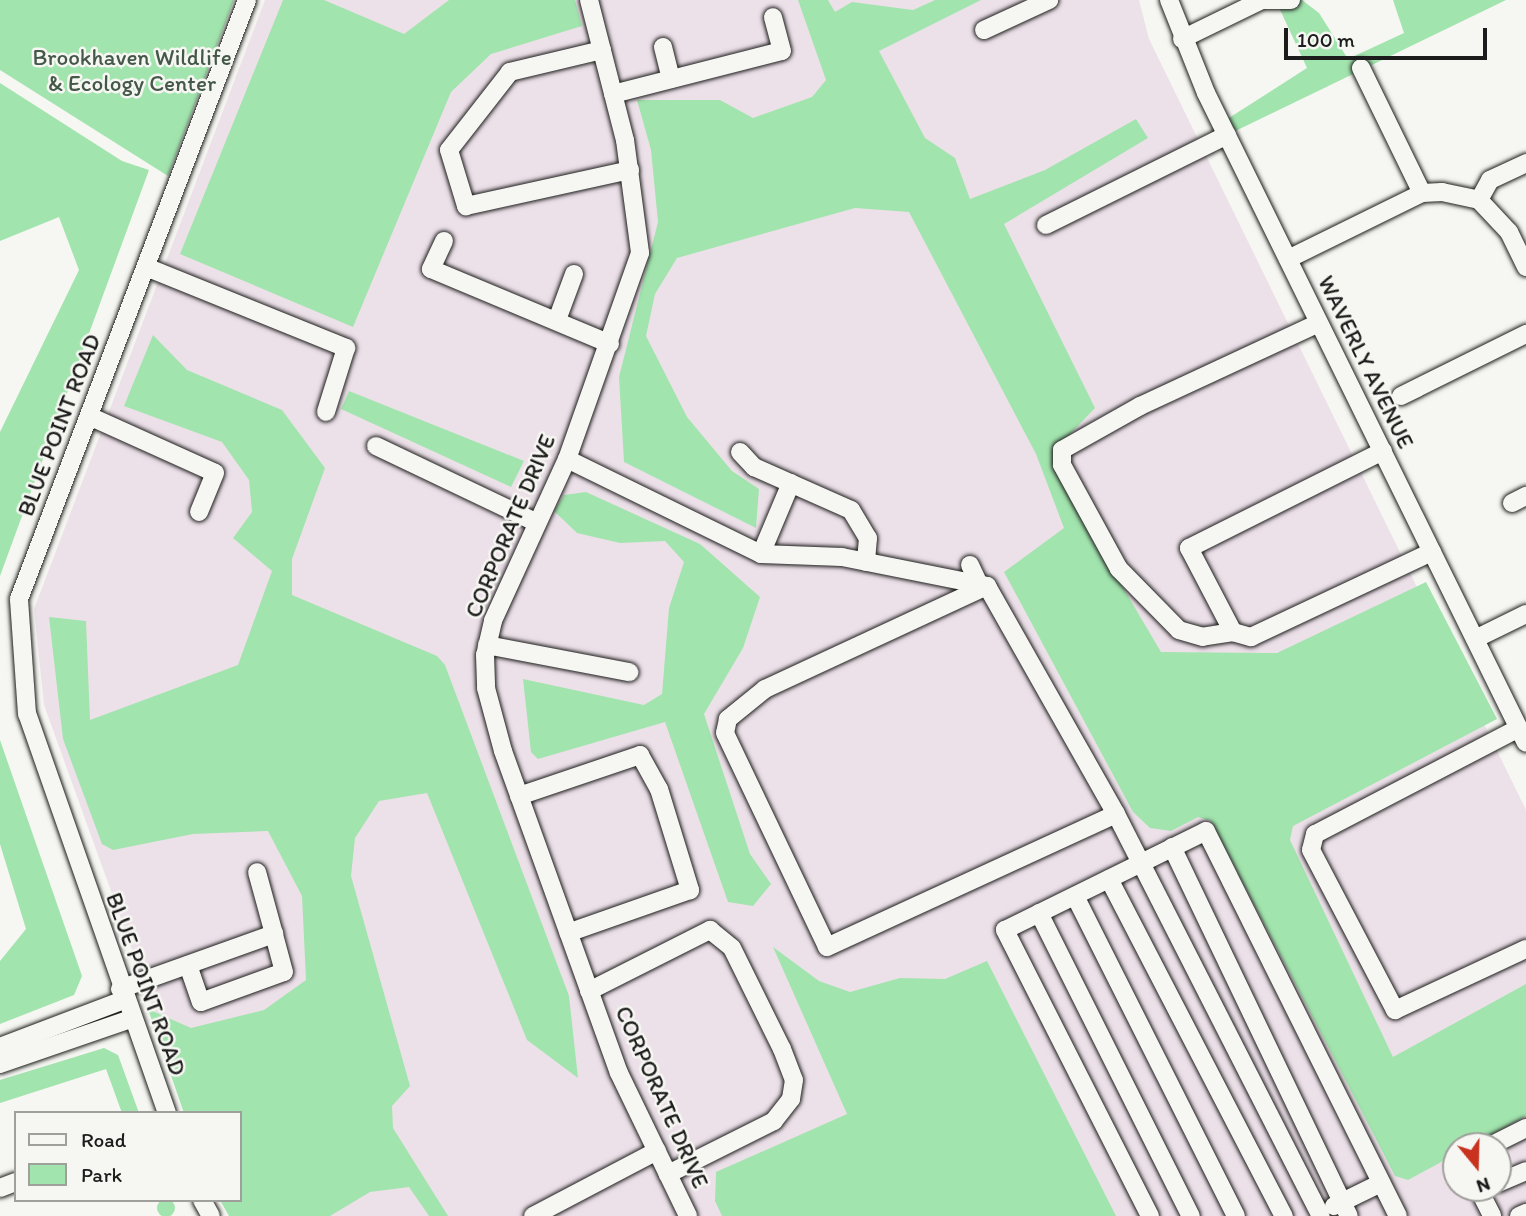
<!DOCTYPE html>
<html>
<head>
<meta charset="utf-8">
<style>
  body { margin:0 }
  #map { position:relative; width:1526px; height:1216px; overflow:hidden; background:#f6f6f2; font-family:Itim,sans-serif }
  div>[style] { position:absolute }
  .built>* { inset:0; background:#ede1e9 }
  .green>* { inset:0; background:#a2e4ae }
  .round { border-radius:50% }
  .roads { filter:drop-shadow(0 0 2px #1c1c1c) drop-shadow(0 0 2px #1c1c1c) }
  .minor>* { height:18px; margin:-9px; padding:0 9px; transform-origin:9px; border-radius:9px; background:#f6f6f2 }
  span { translate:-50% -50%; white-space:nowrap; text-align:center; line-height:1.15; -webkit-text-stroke:5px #f6f6f2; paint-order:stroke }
  .park-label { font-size:23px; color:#445848 }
  .street-label { font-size:23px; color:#1c1c1c }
  .legend { position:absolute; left:14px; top:1111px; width:228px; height:91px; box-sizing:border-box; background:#f6f6f2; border:2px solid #9f9f9c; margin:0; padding:9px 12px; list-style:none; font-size:21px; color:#1c1c1c }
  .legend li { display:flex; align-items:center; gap:14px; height:35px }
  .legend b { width:35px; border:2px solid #9f9f9c }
  .north { position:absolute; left:1442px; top:1132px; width:70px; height:70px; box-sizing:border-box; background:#f6f6f2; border:2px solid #9f9f9c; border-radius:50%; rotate:161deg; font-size:19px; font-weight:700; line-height:28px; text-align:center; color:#1c1c1c }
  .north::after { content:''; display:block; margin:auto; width:24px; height:32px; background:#c8321e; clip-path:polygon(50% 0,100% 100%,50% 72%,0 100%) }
  .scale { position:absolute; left:1284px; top:28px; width:203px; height:32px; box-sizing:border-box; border:4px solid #1c1c1c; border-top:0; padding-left:9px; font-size:21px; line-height:24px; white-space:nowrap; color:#1c1c1c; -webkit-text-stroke:5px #f6f6f2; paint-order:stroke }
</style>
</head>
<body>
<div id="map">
  <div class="built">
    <div style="clip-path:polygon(evenodd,265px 0,1139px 0,1149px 39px,1526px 810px,1526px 1216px,238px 1216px,240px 1113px,191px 1113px,44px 705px,34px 609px,265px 0,1456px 1146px,1498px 1146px,1498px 1188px,1456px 1188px,1456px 1146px)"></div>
  </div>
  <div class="green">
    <div style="clip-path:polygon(0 0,234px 0,168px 176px,0 70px)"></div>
    <div style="clip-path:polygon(283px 0,324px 0,404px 34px,449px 0,575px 0,582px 26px,491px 54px,451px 92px,353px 327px,180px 254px)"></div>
    <div style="clip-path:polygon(798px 0,828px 0,835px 12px,852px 2px,913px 10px,935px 0,981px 0,879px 51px,925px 138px,955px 158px,970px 199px,1045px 170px,1136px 119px,1148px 138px,1004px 224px,1095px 408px,1053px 452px,1075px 506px,1161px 652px,1277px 653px,1426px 582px,1497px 719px,1293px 826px,1290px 840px,1393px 1057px,1526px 984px,1526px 1116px,1471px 1146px,1456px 1146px,1456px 1154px,1408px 1180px,1395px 1176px,1211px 821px,1198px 817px,1171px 831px,1150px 828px,1133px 812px,1004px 572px,1064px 528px,1036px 454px,909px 212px,855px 208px,677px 258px,655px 294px,646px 336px,687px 417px,732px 471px,759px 489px,756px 528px,624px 462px,619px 377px,658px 222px,651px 150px,637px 100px,720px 100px,753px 118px,812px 97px,826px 80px)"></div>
    <div style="clip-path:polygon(1262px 0,1302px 0,1319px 13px,1348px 59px,1404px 33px,1393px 0,1506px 0,1227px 135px,1221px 123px,1307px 68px,1276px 1px)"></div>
    <div style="clip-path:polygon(0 83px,122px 161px,149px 170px,0 576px,0 432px,79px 270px,59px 217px,0 241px)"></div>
    <div style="clip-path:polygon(153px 335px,187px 370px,282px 410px,325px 468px,292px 559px,292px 595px,437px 656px,445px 665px,569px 996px,578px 1078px,527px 1040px,427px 793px,379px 801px,355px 838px,351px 876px,410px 1086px,392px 1106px,393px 1128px,448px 1216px,429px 1216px,409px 1187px,370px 1192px,330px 1216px,229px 1216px,220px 1200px,240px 1200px,240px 1113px,184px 1113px,148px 1009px,191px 1028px,264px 1010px,306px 980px,302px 896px,268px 831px,193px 834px,113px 850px,102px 844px,63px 739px,49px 617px,86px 621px,90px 720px,238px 665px,272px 571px,233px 538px,252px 512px,249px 480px,222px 442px,124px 406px)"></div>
    <div style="clip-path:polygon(349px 391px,524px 461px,511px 487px,341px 409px)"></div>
    <div style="clip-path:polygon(586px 492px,700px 544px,760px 597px,743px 648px,704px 714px,750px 854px,771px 884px,753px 906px,728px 902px,665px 722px,538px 759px,531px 752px,523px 679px,644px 705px,662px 694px,669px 608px,684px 562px,665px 541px,620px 543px,577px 533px,554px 511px,564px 495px)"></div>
    <div style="clip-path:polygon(0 740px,82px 976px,74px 995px,0 1024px,0 961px,26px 929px,0 844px)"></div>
    <div style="clip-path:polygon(773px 947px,819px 981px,850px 992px,900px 978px,945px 979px,987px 961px,1116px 1216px,722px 1216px,715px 1201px,716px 1172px,847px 1114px)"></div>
    <div style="clip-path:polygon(104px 1048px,118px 1055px,139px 1113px,122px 1113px,106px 1069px,0 1103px,0 1080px)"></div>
    <div class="round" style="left:157px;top:1199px;width:18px;height:18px"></div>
  </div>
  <div class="roads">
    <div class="minor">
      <div style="left:589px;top:0;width:145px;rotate:75.6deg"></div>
      <div style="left:625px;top:140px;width:114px;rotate:82.4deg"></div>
      <div style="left:640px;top:253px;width:219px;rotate:109.5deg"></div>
      <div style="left:567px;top:459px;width:178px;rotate:114.6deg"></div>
      <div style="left:493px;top:621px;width:35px;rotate:103deg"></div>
      <div style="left:485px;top:655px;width:33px;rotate:88deg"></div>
      <div style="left:486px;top:688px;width:65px;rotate:74.9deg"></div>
      <div style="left:503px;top:751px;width:342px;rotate:70.2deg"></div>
      <div style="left:619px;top:1073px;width:159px;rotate:64.2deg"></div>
      <div style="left:1169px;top:0;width:100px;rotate:68.3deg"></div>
      <div style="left:1206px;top:93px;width:724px;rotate:63.79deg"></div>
      <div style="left:1262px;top:0;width:29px"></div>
      <div style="left:984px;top:30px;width:72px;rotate:-24.8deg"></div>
      <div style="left:1182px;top:39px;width:89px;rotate:-26deg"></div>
      <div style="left:663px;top:47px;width:33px;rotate:76deg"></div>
      <div style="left:602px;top:50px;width:95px;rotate:166.6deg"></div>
      <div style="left:510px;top:72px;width:99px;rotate:128deg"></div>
      <div style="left:449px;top:150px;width:59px;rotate:73.1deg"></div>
      <div style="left:466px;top:206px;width:168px;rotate:-12.4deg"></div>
      <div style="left:1361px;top:68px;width:139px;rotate:64deg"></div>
      <div style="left:613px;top:94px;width:174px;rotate:-14.3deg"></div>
      <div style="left:782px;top:51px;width:35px;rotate:-105deg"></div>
      <div style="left:1479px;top:200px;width:23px;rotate:-61deg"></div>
      <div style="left:1490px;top:180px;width:40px;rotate:-25deg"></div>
      <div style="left:1046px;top:225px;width:202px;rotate:-26.4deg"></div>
      <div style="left:444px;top:241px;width:31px;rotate:115deg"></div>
      <div style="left:431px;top:269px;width:194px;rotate:22.7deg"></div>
      <div style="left:1288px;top:259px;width:149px;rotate:-26.2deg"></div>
      <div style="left:1422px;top:193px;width:20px;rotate:-3deg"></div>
      <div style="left:1442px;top:192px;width:38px;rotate:12deg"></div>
      <div style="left:1479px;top:200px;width:44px;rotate:46.8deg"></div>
      <div style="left:1509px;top:232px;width:39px;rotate:64deg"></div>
      <div style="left:146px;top:267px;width:216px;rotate:22deg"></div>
      <div style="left:346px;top:348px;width:67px;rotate:107.4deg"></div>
      <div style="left:557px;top:320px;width:49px;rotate:-69.7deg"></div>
      <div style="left:1401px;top:396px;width:140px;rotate:-26.4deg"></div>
      <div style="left:89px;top:416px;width:138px;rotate:24.3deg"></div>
      <div style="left:215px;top:473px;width:42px;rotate:112.3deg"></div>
      <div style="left:376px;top:446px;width:176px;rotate:25.5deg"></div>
      <div style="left:1383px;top:451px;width:217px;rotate:153.4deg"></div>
      <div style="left:1189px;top:548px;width:95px;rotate:62.4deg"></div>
      <div style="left:1233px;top:632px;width:19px;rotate:16deg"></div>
      <div style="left:1251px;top:637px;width:200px;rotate:-25.2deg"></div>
      <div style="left:740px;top:452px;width:21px;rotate:47deg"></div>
      <div style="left:754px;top:467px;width:106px;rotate:23.9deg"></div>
      <div style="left:851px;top:510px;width:33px;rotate:59deg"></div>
      <div style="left:868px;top:538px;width:24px;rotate:95deg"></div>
      <div style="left:567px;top:459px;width:216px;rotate:26.1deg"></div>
      <div style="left:761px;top:554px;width:81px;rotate:2.1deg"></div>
      <div style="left:842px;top:557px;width:148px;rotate:11.3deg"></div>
      <div style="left:987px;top:586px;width:262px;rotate:60.5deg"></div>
      <div style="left:1116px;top:814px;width:451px;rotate:63deg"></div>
      <div style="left:1512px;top:503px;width:16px;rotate:-27deg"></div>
      <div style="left:761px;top:554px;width:77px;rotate:-67.1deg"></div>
      <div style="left:970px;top:565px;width:21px;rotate:65deg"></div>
      <div style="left:987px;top:586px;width:245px;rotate:155.1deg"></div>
      <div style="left:765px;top:689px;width:48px;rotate:141deg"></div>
      <div style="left:728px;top:719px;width:14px;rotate:102deg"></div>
      <div style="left:725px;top:733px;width:237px;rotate:64.5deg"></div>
      <div style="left:827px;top:947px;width:318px;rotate:-24.7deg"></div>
      <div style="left:1233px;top:632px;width:30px;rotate:171deg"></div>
      <div style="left:1203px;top:637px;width:25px;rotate:-164deg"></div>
      <div style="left:1179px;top:630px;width:86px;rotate:-134.5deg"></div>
      <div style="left:1119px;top:569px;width:119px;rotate:-118.7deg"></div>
      <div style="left:1062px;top:465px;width:15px;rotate:-90deg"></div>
      <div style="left:1062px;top:450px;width:90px;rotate:-29.4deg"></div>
      <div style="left:1140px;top:406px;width:197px;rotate:-24.9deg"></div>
      <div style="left:1475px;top:639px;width:57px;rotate:-26.1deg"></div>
      <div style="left:487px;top:645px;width:145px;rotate:10.8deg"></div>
      <div style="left:1519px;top:728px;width:230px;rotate:152.5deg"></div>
      <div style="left:1315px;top:834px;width:16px;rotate:104deg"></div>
      <div style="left:1311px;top:850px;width:181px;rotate:62.3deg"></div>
      <div style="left:1395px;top:1010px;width:145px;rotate:-25deg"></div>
      <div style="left:519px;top:796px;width:128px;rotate:-18.7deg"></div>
      <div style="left:640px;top:755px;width:39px;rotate:61deg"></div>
      <div style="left:659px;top:789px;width:106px;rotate:72.9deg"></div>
      <div style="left:690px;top:890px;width:129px;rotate:160.6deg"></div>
      <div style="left:1172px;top:847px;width:409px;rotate:64.4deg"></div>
      <div style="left:1109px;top:879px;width:380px;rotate:62.6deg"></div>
      <div style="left:1075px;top:896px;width:358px;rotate:63.3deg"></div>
      <div style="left:1039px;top:913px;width:339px;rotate:63.4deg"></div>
      <div style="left:188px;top:965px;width:39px;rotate:71deg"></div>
      <div style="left:201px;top:1002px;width:88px;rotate:-19.9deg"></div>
      <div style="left:284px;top:972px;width:39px;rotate:-105deg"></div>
      <div style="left:120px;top:989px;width:164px;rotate:-19.7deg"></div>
      <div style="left:274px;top:934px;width:64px;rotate:-105.3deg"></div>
      <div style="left:589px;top:991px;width:136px;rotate:-26.8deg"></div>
      <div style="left:710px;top:930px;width:28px;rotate:39deg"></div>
      <div style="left:732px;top:948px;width:113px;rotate:63.7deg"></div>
      <div style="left:782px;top:1049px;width:33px;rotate:69deg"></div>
      <div style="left:794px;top:1080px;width:19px;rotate:99deg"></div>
      <div style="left:791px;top:1099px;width:28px;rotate:128deg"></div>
      <div style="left:774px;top:1121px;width:119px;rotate:153.4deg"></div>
      <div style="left:0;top:1047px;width:133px;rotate:-20.8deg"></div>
      <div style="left:0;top:1064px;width:139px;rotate:-19deg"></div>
      <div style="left:167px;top:1113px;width:423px;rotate:-109.3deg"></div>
      <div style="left:27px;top:714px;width:115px;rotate:-94deg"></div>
      <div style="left:19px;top:599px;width:641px;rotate:-69.16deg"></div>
      <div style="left:1490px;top:1146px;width:40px;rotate:-26.6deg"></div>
      <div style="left:1498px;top:1183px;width:30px;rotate:-23deg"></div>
      <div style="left:0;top:1188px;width:17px;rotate:-21deg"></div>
      <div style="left:1478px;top:1188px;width:31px;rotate:63deg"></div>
      <div style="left:202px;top:1200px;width:18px;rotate:61deg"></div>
      <div style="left:1334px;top:1206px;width:52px;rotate:-26.1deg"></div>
      <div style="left:533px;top:1216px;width:140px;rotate:-27.7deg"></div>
      <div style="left:1150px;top:1216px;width:321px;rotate:-116.9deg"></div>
      <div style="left:1005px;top:930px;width:224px;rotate:-26.2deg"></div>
      <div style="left:1206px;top:831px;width:430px;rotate:63.5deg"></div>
      <div style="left:1519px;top:1216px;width:8px;rotate:-23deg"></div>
    </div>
  </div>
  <div class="park-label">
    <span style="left:132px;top:70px">Brookhaven Wildlife<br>&amp; Ecology Center</span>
  </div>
  <div class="street-label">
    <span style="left:1366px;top:362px;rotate:64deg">WAVERLY AVENUE</span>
    <span style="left:59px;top:425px;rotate:-69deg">BLUE POINT ROAD</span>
    <span style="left:510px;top:526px;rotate:-67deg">CORPORATE DRIVE</span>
    <span style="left:146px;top:984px;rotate:70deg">BLUE POINT ROAD</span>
    <span style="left:662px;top:1097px;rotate:66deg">CORPORATE DRIVE</span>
  </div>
  <ul class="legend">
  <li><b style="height:9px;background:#f6f6f2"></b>Road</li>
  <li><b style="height:19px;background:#a2e4ae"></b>Park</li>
  </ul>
  <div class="north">N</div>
  <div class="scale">100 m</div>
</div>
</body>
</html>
